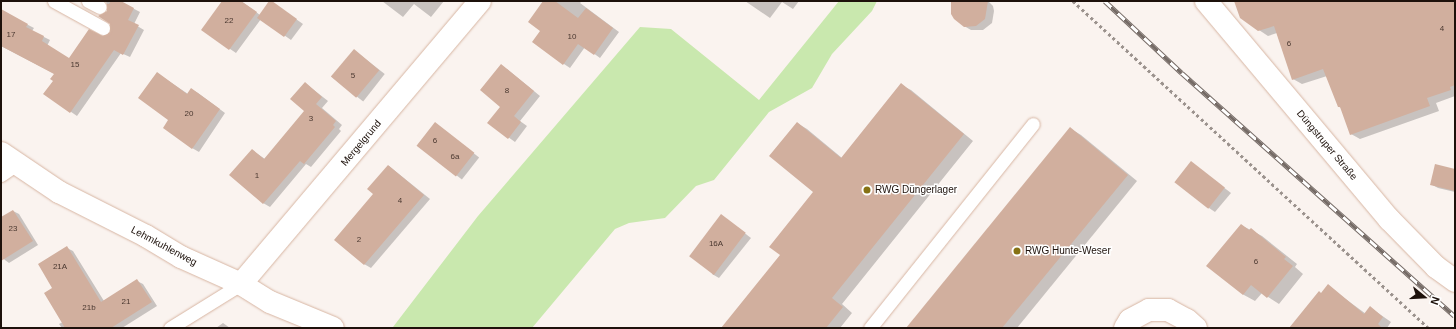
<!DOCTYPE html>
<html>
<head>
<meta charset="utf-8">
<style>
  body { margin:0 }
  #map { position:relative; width:1456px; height:329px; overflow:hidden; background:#faf3ef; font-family:Helvetica,sans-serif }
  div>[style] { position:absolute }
  .green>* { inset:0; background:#c9e8ae }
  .shadow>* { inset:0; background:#0003; transform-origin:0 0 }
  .building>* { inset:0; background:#d1af9e; transform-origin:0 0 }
  .path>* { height:2.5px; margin-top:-1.25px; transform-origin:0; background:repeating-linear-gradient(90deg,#9b928d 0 3px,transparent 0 6px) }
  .roads { filter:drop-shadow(0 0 1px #d7b5a2) drop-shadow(0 0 1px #d7b5a2) }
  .lane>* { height:13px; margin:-6.5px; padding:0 6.5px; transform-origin:6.5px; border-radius:6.5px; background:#fff }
  .street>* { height:22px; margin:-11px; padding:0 11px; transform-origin:11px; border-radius:11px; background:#fff }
  .rail>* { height:4.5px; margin-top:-2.25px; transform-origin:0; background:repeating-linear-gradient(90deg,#fff 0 9px,#756b66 0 18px); box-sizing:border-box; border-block:1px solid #756b66 }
  .dots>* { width:11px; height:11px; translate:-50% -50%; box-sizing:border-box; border:2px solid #fff; border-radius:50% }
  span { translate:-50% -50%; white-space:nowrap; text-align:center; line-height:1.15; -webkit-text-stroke:3px #fff; paint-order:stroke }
  .number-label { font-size:8px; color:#4a3830 }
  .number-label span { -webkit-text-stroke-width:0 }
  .street-label { font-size:10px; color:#1d110b }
  .poi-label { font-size:10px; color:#1d110b }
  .left { translate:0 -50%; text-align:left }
  .frame { position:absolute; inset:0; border:2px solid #1d110b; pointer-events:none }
  .north { position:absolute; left:1404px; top:277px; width:40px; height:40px; -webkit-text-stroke:3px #fff; paint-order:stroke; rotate:108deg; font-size:11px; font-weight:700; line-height:16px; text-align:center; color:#1d110b }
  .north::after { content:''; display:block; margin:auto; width:14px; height:18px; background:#1d110b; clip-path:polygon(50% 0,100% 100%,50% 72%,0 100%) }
</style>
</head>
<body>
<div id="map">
  <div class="green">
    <div style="clip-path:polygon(839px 1px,877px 1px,872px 11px,832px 54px,812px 88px,769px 112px,714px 180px,696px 186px,665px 218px,629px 223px,615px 229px,532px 328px,393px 327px,478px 216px,640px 27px,671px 29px,759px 100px)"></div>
  </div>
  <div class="shadow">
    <div style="clip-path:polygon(106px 1px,119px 1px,140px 12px,134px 24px,144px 30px,130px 57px,121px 53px,77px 116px,45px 94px,54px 80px,55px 74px,1px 46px,1px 11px,34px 28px,32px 31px,50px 40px,47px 46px,69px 59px,99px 36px,108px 36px,112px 28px)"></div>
    <div style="clip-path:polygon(223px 1px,241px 1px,260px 15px,270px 1px,303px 24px,291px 40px,261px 19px,236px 53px,202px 30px)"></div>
    <div style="clip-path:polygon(382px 1px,444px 1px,431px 17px,414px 4px,403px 17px)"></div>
    <div style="clip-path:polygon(544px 1px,582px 1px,580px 3px,619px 32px,600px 58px,585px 47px,570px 68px,564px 64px,542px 31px)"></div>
    <div style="clip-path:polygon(745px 1px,799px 1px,793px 9px,782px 2px,770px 18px)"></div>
    <div style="clip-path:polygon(955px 1px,988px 1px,993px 6px,994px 11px,992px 23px,983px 30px,971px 30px,964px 26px)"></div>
    <div style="clip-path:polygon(1235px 1px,1455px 1px,1455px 96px,1436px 103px,1439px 111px,1360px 139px,1351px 134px,1342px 108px,1339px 107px,1327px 76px,1302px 84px,1293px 79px,1277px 33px,1268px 36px,1259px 30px)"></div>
    <div style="left:354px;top:50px;width:39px;height:35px;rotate:38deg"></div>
    <div style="clip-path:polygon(507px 69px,540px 96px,520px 121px,527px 126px,515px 142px,489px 123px,501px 106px)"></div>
    <div style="clip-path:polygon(157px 73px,188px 94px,191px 89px,198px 93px,225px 113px,199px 152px,192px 148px,170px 119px)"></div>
    <div style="clip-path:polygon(305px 83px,328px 101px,322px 108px,342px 125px,339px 129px,341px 131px,311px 167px,306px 164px,270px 207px,263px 203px,252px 150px,265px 159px,306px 111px)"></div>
    <div style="clip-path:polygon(901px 85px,911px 90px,973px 141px,842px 304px,852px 313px,840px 328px,723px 328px,781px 255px,815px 192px,797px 123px,807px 129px,842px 158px)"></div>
    <div style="left:435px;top:123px;width:56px;height:28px;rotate:38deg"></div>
    <div style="clip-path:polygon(1071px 129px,1081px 135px,1137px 181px,1017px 328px,907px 328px)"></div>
    <div style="clip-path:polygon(1191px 162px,1231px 193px,1215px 212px,1209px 208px)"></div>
    <div style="clip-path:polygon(389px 166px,430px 199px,371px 268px,364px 264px,374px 194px)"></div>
    <div style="clip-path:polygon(1455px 170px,1455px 192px,1438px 188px,1431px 184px)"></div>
    <div style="clip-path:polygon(13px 211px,19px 214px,38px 245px,9px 263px,1px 257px,1px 218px)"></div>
    <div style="clip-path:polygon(721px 215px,751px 238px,719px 278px,712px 274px)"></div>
    <div style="clip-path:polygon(1241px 225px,1262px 236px,1297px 264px,1295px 267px,1303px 274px,1279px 304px,1262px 293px,1255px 301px,1244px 295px,1208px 266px)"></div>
    <div style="clip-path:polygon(67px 248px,73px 251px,104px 301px,137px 281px,143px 284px,157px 306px,122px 328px,62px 328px,59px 324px,63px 322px,54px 289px)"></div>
    <div style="clip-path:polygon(1328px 286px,1366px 314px,1371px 308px,1391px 322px,1387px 328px,1293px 328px)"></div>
    <div style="clip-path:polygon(223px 323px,230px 328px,216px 328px)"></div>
  </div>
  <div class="building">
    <div style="clip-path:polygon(111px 1px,121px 1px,134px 8px,128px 20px,139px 25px,123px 55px,114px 50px,70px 113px,43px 94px,53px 81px,50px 79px,54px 74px,1px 46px,1px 9px,28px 24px,26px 27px,44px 36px,42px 41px,69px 58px,89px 29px,103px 36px,110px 32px,110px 24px,98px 16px,107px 11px,107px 4px,109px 4px)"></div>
    <div style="clip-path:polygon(222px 1px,241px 1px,257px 12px,229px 50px,201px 30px)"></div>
    <div style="clip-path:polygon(269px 1px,272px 1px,297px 19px,284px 37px,257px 18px)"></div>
    <div style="clip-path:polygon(543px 1px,555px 1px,578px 18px,586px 8px,613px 28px,594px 55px,578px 44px,563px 65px,532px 42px,540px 31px,528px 22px)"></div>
    <div style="clip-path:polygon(951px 1px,988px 1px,985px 19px,976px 26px,964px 27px,954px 19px,951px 14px)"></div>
    <div style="clip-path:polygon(1234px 1px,1455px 1px,1455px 85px,1450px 87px,1451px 90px,1427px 98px,1430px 106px,1350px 135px,1340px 107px,1338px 107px,1323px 69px,1292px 80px,1274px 26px,1258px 31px,1240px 18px)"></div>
    <div style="left:354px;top:49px;width:33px;height:36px;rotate:40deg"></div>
    <div style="clip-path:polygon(501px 64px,534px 91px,514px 116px,521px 122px,508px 139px,487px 123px,500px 107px,480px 90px)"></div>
    <div style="clip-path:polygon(157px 72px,187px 94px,191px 88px,220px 109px,192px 149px,163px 128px,168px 120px,138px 98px)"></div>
    <div style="clip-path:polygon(305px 82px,322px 97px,316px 104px,336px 121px,333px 125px,335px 127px,304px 164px,300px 161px,263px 204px,229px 175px,252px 149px,264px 159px,304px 111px,290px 99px)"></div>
    <div style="clip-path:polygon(901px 83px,964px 134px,832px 298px,843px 307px,826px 328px,721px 328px,780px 255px,769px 247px,813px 192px,769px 156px,797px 122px,841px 158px)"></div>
    <div style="left:435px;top:122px;width:50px;height:30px;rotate:38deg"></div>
    <div style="clip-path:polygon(1070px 127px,1128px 175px,1002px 328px,906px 328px)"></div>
    <div style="left:1191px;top:161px;width:43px;height:27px;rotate:38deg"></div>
    <div style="clip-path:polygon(1435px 164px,1455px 169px,1455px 191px,1430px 185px)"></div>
    <div style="clip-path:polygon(388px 165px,424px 195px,364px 265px,334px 240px,373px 194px,367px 189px)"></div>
    <div style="clip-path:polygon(13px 210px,33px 241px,1px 261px,1px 217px)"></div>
    <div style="left:721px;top:214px;width:31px;height:53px;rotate:37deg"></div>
    <div style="clip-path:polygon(1241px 224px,1249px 230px,1251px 228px,1286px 257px,1284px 259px,1293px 266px,1267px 298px,1251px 285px,1243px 295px,1206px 266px)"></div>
    <div style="clip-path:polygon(67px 246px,101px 302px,137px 279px,152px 302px,111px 328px,65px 328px,44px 293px,52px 288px,38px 264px)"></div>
    <div style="clip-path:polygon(1328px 284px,1364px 314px,1370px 306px,1383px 317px,1378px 324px,1382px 328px,1289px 328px,1319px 291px,1321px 293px)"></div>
  </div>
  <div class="path">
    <div style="left:1073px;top:1px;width:483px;rotate:42.6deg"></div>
  </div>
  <div class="roads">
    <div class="lane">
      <div style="left:54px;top:1px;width:56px;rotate:28.9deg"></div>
      <div style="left:88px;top:1px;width:13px;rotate:27deg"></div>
      <div style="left:1px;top:175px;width:19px;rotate:-35deg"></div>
      <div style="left:170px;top:328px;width:84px;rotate:-31.8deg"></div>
      <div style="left:870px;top:328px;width:261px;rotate:-51.4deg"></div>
    </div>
    <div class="street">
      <div style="left:1206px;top:1px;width:285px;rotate:50deg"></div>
      <div style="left:1389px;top:219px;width:67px;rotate:45.6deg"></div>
      <div style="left:1436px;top:267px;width:24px;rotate:36deg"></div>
      <div style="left:1px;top:153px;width:70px;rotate:33.9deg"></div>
      <div style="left:59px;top:192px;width:97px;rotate:26.8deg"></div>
      <div style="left:146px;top:236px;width:41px;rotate:31deg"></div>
      <div style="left:181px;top:257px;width:66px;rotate:24.2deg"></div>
      <div style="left:241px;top:284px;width:34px;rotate:32deg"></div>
      <div style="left:270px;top:302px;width:68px;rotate:22.4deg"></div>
      <div style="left:241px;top:284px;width:370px;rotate:-49.8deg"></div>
      <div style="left:1125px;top:328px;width:9px;rotate:-58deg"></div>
      <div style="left:1130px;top:320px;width:21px;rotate:-28deg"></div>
      <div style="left:1149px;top:310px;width:19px"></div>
      <div style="left:1168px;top:310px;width:21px;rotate:28deg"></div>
      <div style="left:1187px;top:320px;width:12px;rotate:42deg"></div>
    </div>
  </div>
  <div class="rail">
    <div style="left:1105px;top:1px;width:105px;rotate:43.1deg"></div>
    <div style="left:1182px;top:73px;width:365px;rotate:41.7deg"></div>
  </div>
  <div class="dots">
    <div style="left:867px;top:190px;background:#867214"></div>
    <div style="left:1017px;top:251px;background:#867214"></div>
  </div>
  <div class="number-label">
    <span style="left:229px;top:21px">22</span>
    <span style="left:1442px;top:29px">4</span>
    <span style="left:11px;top:35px">17</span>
    <span style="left:572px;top:37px">10</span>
    <span style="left:1289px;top:44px">6</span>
    <span style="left:75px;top:65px">15</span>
    <span style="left:353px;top:76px">5</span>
    <span style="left:507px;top:91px">8</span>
    <span style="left:189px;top:114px">20</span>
    <span style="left:311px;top:119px">3</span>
    <span style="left:435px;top:141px">6</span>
    <span style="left:455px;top:157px">6a</span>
    <span style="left:257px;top:176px">1</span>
    <span style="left:400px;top:201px">4</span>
    <span style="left:13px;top:229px">23</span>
    <span style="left:359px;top:240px">2</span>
    <span style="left:716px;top:244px">16A</span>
    <span style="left:1256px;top:262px">6</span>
    <span style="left:60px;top:267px">21A</span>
    <span style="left:126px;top:302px">21</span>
    <span style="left:89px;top:308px">21b</span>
  </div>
  <div class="street-label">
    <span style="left:361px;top:143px;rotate:-50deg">Mergelgrund</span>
    <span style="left:1327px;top:145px;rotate:50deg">Düngstruper Straße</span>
    <span style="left:164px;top:246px;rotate:28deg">Lehmkuhlenweg</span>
  </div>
  <div class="poi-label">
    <span class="left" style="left:875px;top:190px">RWG Düngerlager</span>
    <span class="left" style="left:1025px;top:251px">RWG Hunte-Weser</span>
  </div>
  <div class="frame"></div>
  <div class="north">N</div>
</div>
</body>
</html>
